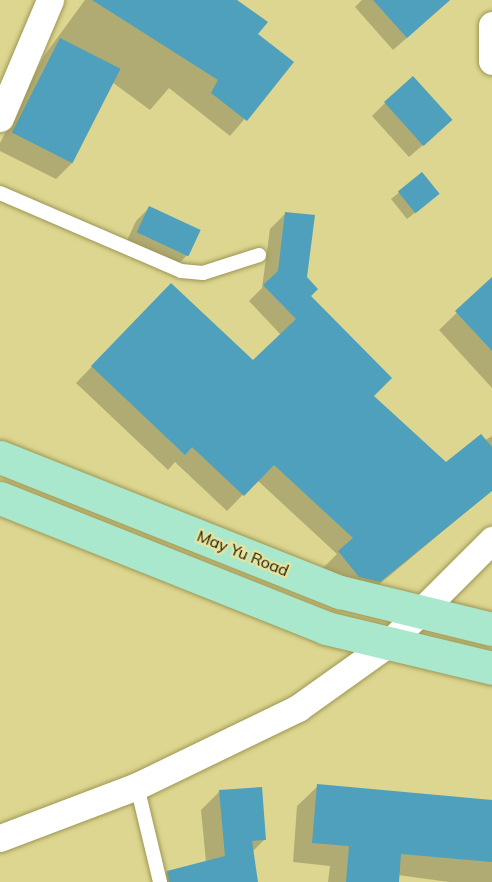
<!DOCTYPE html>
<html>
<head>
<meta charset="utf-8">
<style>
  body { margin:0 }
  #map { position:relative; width:492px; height:882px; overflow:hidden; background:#dcd690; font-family:Mulish,sans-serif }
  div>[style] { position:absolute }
  .shadow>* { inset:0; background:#0003 }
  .building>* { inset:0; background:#4ea0bc; transform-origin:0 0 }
  .roads { filter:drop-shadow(0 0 2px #9d9653) drop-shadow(0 0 2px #9d9653) }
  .lane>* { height:14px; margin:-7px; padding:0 7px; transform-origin:7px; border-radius:7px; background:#fff }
  .street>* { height:27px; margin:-13.5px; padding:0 13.5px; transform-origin:13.5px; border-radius:13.5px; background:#fff }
  .primary>* { height:33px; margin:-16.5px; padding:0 16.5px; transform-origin:16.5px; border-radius:16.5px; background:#a9e8cd }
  span { translate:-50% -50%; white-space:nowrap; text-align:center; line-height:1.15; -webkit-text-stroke:4.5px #e9e39d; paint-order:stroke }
  .street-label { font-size:16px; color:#1c1900 }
</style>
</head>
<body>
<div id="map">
  <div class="shadow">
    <div style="clip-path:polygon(85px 0,235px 0,256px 35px,292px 63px,230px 136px,169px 88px,150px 110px,112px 82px,72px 163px,56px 179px,0 151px,0 143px,44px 56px)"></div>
    <div style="clip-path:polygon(362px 0,450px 0,393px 50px,355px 7px)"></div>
    <div style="clip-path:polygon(385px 103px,437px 133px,409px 157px,372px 116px)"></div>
    <div style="clip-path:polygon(422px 174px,431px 200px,407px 219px,391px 199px)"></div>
    <div style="clip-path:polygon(149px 208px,188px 254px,175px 268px,125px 245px,136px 221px)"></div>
    <div style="clip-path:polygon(286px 213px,309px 296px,372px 396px,446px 464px,492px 436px,492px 490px,363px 598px,323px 568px,337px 554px,257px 480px,227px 511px,175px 462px,168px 470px,76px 383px,155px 301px,253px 363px,281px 335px,249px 301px,262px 288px,270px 229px)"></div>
    <div style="clip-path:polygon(492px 279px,492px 388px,439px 330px)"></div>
    <div style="clip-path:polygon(318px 786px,492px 801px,492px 882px,449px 882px,398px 875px,397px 882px,328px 882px,330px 866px,293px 862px,297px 806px)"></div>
    <div style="clip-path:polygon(219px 792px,264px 840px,252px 852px,256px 882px,157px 882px,167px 872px,206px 862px,201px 810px)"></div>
  </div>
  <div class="building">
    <div style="clip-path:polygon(92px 0,237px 0,268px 22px,258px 34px,294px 62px,247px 121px,211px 93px,218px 80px)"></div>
    <div style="clip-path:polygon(373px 0,450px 0,407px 38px)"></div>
    <div style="left:60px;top:38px;width:68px;height:106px;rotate:27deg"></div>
    <div style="left:413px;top:76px;width:59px;height:39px;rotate:48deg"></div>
    <div style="left:422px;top:172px;width:28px;height:31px;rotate:51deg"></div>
    <div style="left:149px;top:206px;width:57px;height:29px;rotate:25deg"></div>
    <div style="clip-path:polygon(285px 212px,315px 215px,307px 277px,318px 289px,311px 296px,392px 378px,374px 396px,446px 462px,481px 434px,492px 447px,492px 491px,380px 582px,359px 577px,338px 551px,353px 538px,274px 465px,244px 496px,192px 447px,185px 455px,91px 366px,171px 283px,253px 360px,296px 319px,263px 285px,278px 271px)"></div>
    <div style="clip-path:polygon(492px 277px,492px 351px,455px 311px)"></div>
    <div style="clip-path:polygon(317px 784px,492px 800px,492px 862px,401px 854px,399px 882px,346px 882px,349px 846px,312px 843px)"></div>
    <div style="clip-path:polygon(262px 787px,266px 840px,252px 841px,258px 882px,169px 882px,167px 871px,225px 856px,219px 790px)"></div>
  </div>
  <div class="roads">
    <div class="lane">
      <div style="left:0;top:193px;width:197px;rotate:23.3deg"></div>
      <div style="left:181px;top:271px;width:22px;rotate:5deg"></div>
      <div style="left:203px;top:273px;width:59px;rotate:-17.8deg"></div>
      <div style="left:137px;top:786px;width:99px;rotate:76.5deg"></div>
    </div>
    <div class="street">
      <div style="left:492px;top:25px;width:36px;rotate:90deg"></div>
      <div style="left:0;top:118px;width:128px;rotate:-67deg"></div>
      <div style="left:0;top:838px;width:147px;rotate:-20.8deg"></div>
      <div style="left:137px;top:786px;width:179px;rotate:-25.8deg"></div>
      <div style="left:298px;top:708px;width:112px;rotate:-35.5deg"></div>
      <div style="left:389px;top:643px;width:146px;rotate:-45deg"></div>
    </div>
    <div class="primary">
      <div style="left:0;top:457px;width:366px;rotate:21.7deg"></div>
      <div style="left:340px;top:592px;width:156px;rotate:13.7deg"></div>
      <div style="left:0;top:498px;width:351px;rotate:21.7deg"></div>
      <div style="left:326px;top:628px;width:171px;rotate:13.5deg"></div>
    </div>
  </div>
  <div class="street-label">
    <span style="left:243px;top:553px;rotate:22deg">May Yu Road</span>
  </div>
</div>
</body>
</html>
